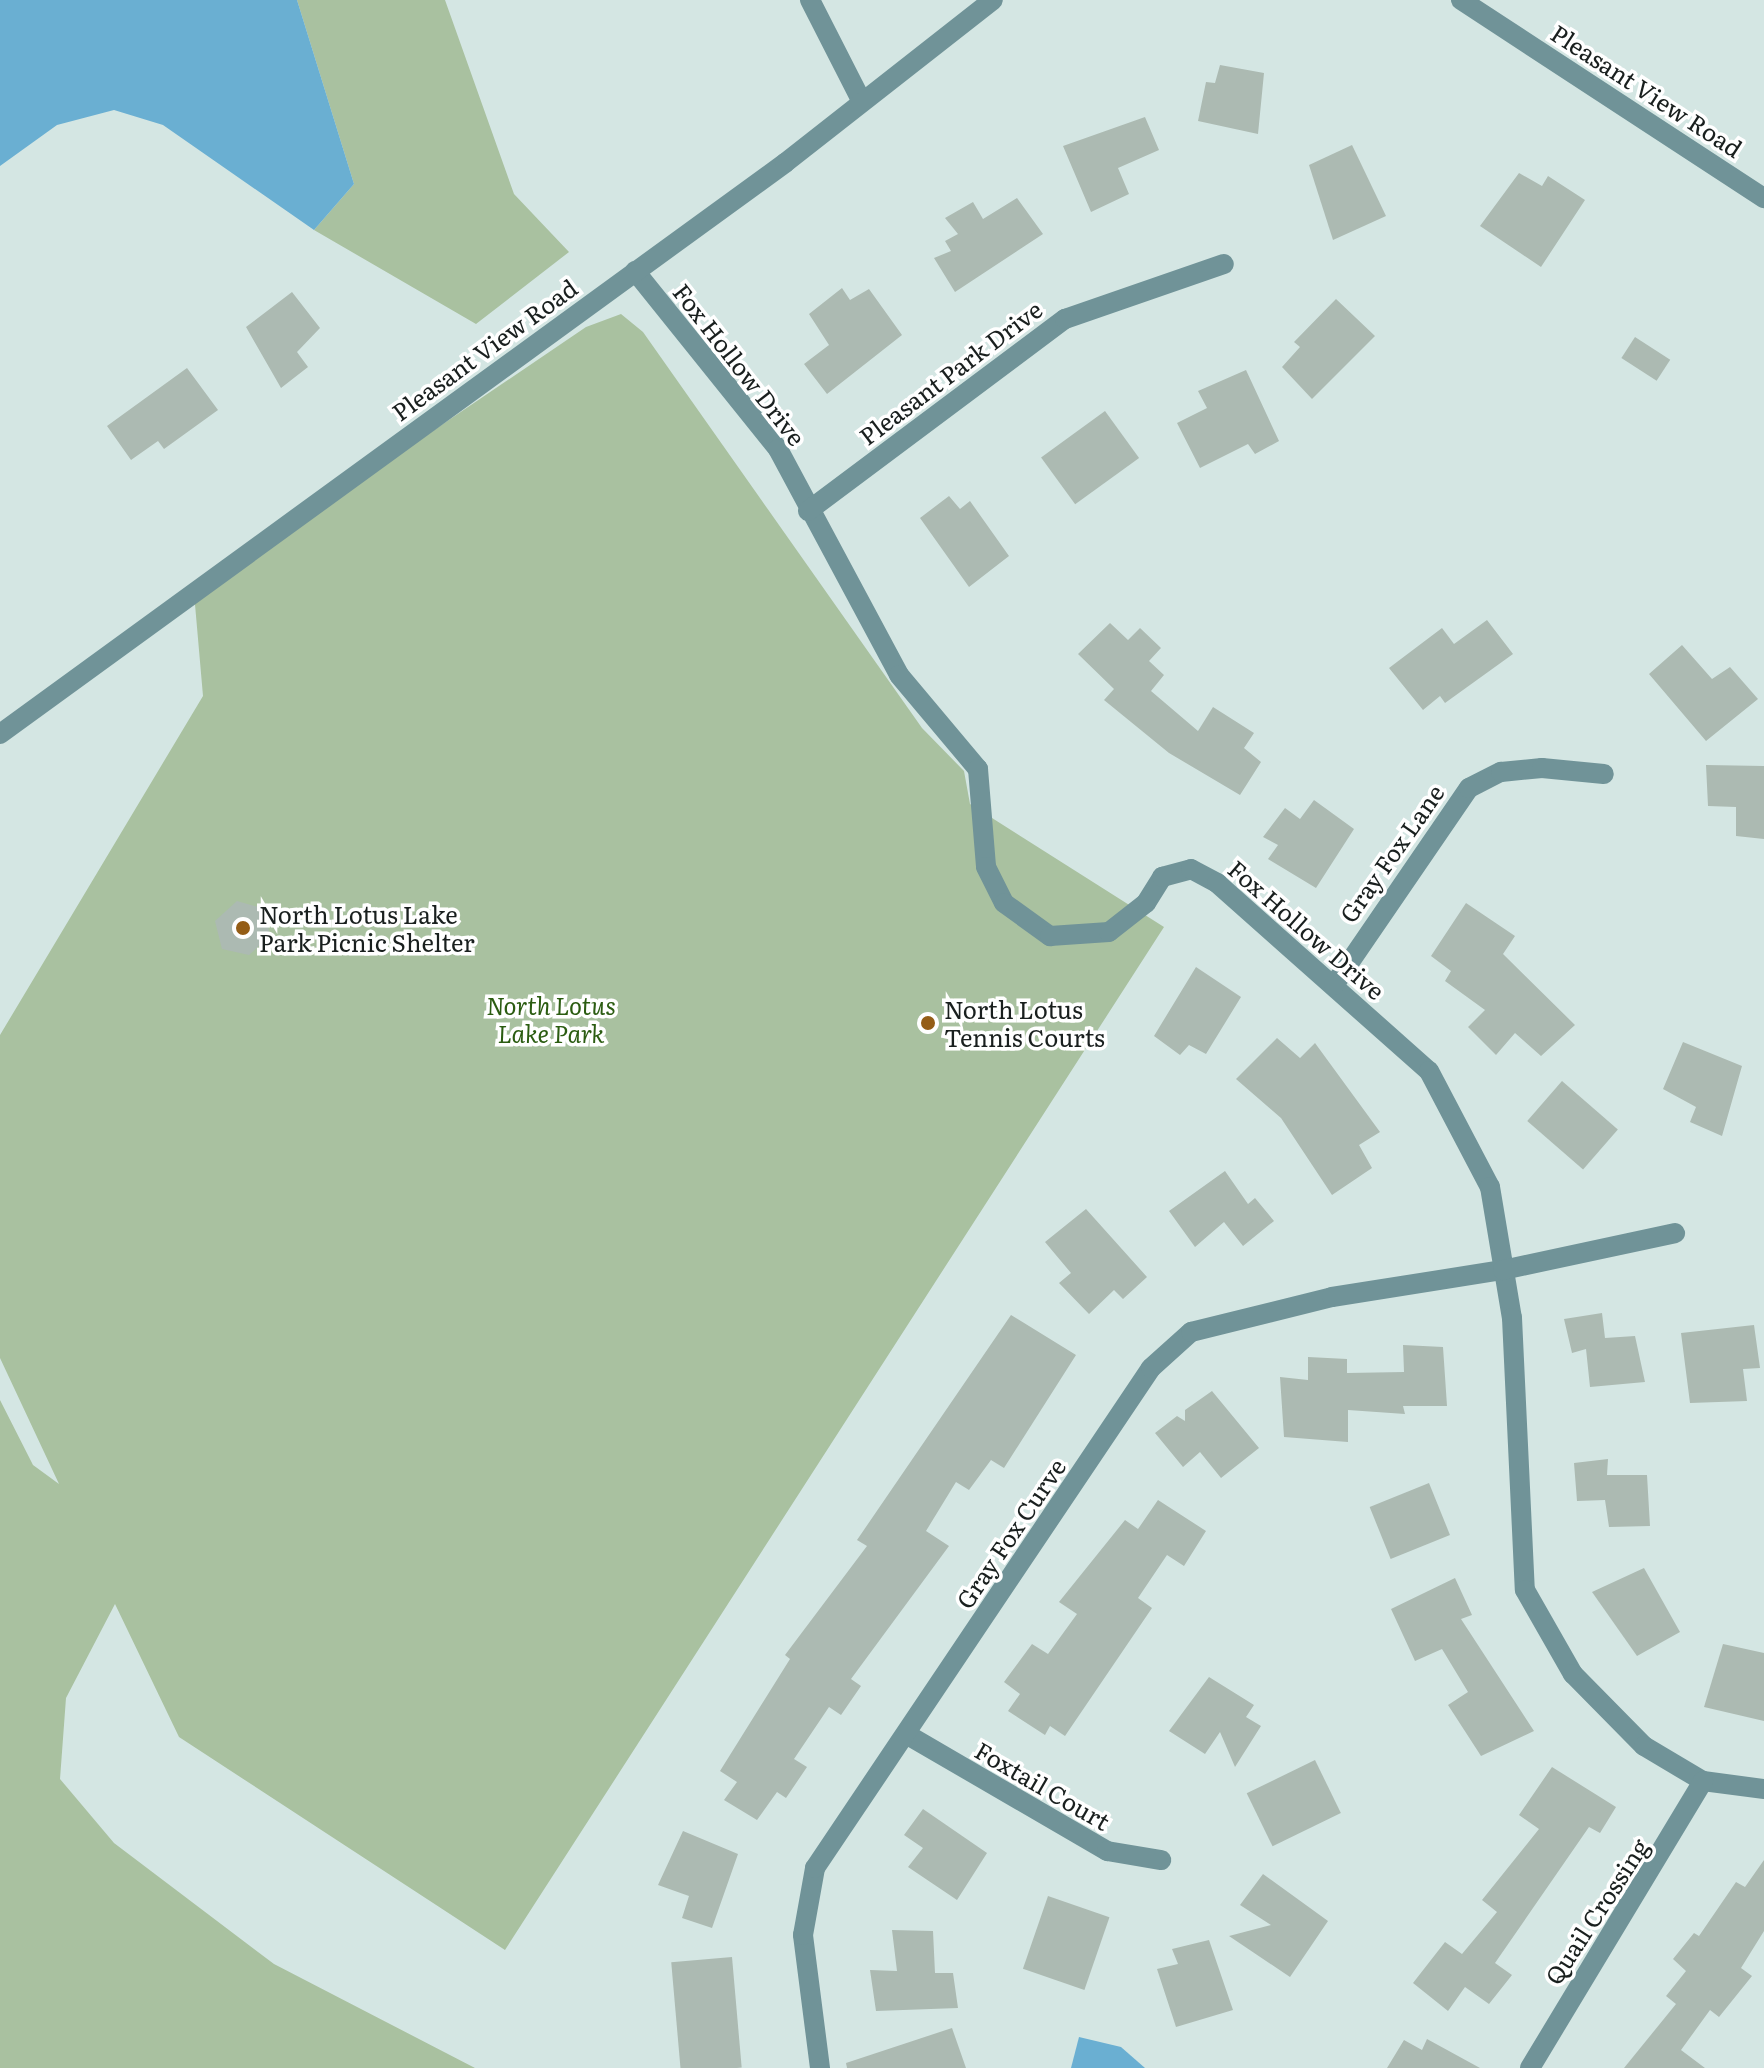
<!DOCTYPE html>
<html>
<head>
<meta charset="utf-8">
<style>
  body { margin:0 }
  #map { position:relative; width:1764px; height:2068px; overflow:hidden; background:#d4e6e3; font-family:Literata,serif }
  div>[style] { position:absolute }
  .green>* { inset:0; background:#a9c1a0 }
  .water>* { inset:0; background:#6aafd2 }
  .building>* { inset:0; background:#acbab2; transform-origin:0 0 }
  .minor>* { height:20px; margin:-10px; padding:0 10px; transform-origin:10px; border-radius:10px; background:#709398 }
  .tertiary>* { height:20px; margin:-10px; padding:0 10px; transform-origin:10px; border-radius:10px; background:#709398 }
  .dots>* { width:22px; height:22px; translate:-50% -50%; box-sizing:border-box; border:4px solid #fff; border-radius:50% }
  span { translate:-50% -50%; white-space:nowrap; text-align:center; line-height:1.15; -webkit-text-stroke:7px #fff; paint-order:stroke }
  .street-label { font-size:24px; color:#191f1e }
  .poi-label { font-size:24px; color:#191f1e }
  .left { translate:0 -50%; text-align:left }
  .park-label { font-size:24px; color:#2b5c11; font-style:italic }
</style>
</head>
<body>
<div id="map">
  <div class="green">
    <div style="clip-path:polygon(297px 0,445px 0,514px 194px,569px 252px,476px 324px,314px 230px,354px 184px)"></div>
    <div style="clip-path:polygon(621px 314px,643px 332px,922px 728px,964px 771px,970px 804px,1164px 927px,505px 1950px,179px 1737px,115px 1604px,66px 1698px,60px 1779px,114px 1843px,274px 1964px,475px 2068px,0 2068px,0 1400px,33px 1465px,59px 1484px,0 1358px,0 1035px,203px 696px,194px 593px,586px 327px)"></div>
  </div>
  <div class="water">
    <div style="clip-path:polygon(0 0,297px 0,354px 184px,314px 230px,163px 125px,114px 110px,57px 125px,0 166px)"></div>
    <div style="clip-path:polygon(1079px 2037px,1121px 2047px,1145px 2068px,1071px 2068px)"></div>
  </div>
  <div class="building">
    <div style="clip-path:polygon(1220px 65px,1264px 73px,1258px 134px,1198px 121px,1206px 82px,1215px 83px)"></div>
    <div style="clip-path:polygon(1145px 117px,1159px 150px,1118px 168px,1129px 194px,1091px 212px,1063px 146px)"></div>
    <div style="clip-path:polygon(1352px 145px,1386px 216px,1333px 240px,1309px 165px)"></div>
    <div style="clip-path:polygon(1519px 173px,1542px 186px,1548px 176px,1585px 200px,1541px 267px,1480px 226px)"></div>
    <div style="clip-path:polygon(1017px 198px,1043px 234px,955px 292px,934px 258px,951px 251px,945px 241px,958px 234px,945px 218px,973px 202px,983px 219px)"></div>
    <div style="clip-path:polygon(842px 288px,850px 300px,869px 289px,902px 335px,827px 394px,804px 364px,829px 345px,809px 314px)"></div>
    <div style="clip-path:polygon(292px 292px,320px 328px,297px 352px,308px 367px,281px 388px,246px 327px)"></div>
    <div style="clip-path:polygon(1336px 299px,1375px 336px,1312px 399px,1282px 367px,1300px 347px,1294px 342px)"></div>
    <div style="left:1635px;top:337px;width:42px;height:25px;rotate:33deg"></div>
    <div style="clip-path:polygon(187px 368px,218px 410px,164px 449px,158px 441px,131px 460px,107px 426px)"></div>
    <div style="clip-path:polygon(1246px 370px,1279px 441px,1255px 454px,1248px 444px,1200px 468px,1177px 423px,1207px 408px,1198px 391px)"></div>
    <div style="left:1105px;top:411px;width:58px;height:79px;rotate:54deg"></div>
    <div style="clip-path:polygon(949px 496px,960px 509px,970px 501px,1009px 556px,969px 587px,920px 518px)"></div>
    <div style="clip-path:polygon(1487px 620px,1513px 654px,1445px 703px,1440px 696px,1423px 710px,1389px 668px,1442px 628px,1454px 644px)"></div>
    <div style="clip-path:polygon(1110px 623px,1128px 640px,1140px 628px,1161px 648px,1149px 661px,1164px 675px,1151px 691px,1198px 731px,1213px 707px,1254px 733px,1244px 748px,1261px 762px,1240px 795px,1169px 753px,1104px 700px,1114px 689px,1078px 654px)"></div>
    <div style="clip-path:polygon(1682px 645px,1712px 679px,1730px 667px,1758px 699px,1706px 741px,1649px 674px)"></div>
    <div style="clip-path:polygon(1706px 765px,1764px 766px,1764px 839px,1736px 836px,1736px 807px,1708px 806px)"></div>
    <div style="clip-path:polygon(1314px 800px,1354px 829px,1316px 888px,1268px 859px,1278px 845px,1263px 837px,1285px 808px,1300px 819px)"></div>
    <div style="clip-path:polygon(237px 901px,265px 909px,270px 936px,249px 955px,222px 949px,215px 921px)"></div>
    <div style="clip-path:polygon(1466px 903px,1515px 936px,1503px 954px,1575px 1025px,1541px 1056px,1515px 1033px,1496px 1055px,1468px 1027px,1485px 1010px,1445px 981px,1451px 971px,1431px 956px)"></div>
    <div style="clip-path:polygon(1196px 967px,1241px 997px,1206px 1054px,1189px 1045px,1180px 1055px,1154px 1036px)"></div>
    <div style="clip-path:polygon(1277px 1038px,1300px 1058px,1315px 1043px,1380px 1132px,1359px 1145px,1372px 1168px,1332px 1195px,1281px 1118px,1236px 1079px)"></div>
    <div style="clip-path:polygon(1683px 1042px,1742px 1066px,1722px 1136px,1690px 1122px,1696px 1107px,1663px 1089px)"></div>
    <div style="left:1562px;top:1081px;width:74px;height:53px;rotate:41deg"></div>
    <div style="clip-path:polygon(1225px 1171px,1248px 1204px,1255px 1198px,1274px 1221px,1243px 1246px,1224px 1222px,1195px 1247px,1169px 1211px)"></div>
    <div style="clip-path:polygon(1086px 1209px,1147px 1277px,1123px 1299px,1114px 1290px,1089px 1314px,1059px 1283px,1071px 1273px,1045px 1242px)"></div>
    <div style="clip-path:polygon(1602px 1313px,1605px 1338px,1635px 1336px,1645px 1382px,1590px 1387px,1586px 1349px,1572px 1353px,1564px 1319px)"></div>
    <div style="clip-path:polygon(1011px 1315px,1076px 1355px,1004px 1468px,991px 1460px,969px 1490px,956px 1482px,926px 1531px,949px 1546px,851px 1679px,861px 1686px,841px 1715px,829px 1707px,794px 1759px,807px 1767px,786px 1798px,777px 1792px,757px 1820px,724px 1800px,737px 1782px,720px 1771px,790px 1659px,785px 1655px,867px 1546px,857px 1540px)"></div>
    <div style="clip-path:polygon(1754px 1325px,1760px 1368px,1743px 1369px,1747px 1401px,1690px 1403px,1681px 1333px)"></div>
    <div style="clip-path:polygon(1403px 1345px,1443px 1347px,1447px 1406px,1403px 1406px,1405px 1414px,1348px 1410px,1348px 1442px,1284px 1437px,1280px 1377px,1308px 1380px,1308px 1357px,1347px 1359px,1347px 1373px,1404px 1372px)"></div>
    <div style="clip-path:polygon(1212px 1391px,1259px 1448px,1221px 1478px,1200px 1452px,1183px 1467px,1155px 1433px,1177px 1416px,1185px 1421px,1185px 1410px)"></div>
    <div style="clip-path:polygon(1608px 1459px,1607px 1475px,1647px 1475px,1650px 1526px,1609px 1527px,1605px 1500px,1577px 1501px,1574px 1463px)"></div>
    <div style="left:1429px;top:1483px;width:56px;height:64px;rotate:68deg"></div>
    <div style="clip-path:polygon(1158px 1500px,1206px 1531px,1184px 1566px,1167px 1555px,1138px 1598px,1152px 1608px,1065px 1736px,1050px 1726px,1045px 1735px,1008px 1711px,1020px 1694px,1004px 1682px,1032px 1644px,1048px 1654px,1077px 1614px,1059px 1602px,1125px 1520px,1138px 1529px)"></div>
    <div style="clip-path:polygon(1644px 1568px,1680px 1632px,1637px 1656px,1592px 1592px)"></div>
    <div style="clip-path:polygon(1455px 1578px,1472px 1615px,1461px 1619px,1534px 1731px,1481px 1756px,1448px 1705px,1468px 1692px,1442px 1649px,1415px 1661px,1391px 1609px)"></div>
    <div style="clip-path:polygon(1723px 1644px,1764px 1653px,1764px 1721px,1704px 1707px)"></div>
    <div style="clip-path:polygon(1209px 1677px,1254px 1705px,1246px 1717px,1261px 1726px,1235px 1767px,1220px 1732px,1205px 1754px,1169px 1731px)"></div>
    <div style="left:1315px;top:1760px;width:59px;height:76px;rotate:64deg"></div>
    <div style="clip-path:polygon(1552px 1767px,1616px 1807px,1600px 1833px,1589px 1827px,1495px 1963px,1512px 1975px,1489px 2004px,1465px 1987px,1448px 2011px,1413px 1983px,1445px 1942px,1462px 1954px,1497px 1912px,1482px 1900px,1539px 1829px,1519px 1815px)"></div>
    <div style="clip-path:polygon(923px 1809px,987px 1853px,957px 1900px,908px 1867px,923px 1848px,904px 1835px)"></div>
    <div style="clip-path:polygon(683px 1831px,738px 1854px,712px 1928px,682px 1918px,689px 1896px,658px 1885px)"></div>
    <div style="clip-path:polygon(1764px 1860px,1764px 1931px,1741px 1968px,1752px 1976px,1719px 2017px,1710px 2010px,1681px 2050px,1705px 2068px,1624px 2068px,1676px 2004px,1666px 1996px,1686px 1971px,1673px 1959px,1694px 1933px,1699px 1936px,1736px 1882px,1745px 1887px)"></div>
    <div style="clip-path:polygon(1263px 1874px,1328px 1921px,1290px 1977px,1229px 1936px,1271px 1925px,1240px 1905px)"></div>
    <div style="left:1048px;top:1896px;width:65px;height:77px;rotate:19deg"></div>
    <div style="clip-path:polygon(892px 1930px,933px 1931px,935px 1973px,953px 1973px,958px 2008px,876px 2011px,870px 1970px,897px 1971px)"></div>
    <div style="clip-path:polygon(1209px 1940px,1233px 2010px,1176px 2027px,1157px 1969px,1178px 1964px,1172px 1949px)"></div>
    <div style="left:732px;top:1957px;width:111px;height:61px;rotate:85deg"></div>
    <div style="clip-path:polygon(952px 2028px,966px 2068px,847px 2068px,846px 2063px)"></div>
    <div style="clip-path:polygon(1427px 2039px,1480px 2068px,1387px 2068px,1404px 2040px,1422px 2050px)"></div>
  </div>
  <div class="minor">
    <div style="left:810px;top:0;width:114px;rotate:63deg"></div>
    <div style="left:635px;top:271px;width:228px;rotate:51.2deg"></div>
    <div style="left:778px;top:449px;width:256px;rotate:61.8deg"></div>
    <div style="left:899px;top:675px;width:123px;rotate:50deg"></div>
    <div style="left:978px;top:769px;width:98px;rotate:85.3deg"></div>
    <div style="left:986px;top:867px;width:40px;rotate:63.4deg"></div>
    <div style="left:1004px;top:903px;width:57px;rotate:35.7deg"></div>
    <div style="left:1050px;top:936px;width:59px;rotate:-3.9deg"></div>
    <div style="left:1109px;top:932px;width:47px;rotate:-38.1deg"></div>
    <div style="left:1146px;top:903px;width:31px;rotate:-58deg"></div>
    <div style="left:1162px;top:877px;width:30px;rotate:-15deg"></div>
    <div style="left:1191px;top:869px;width:30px;rotate:28deg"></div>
    <div style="left:1217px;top:883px;width:283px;rotate:41.6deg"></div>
    <div style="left:1429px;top:1071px;width:131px;rotate:62.3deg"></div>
    <div style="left:1490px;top:1187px;width:133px;rotate:80.5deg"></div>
    <div style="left:1512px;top:1318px;width:272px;rotate:87.3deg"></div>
    <div style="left:1525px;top:1590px;width:97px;rotate:60.3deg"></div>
    <div style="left:1573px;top:1674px;width:101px;rotate:45.4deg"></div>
    <div style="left:1644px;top:1746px;width:69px;rotate:30.7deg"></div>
    <div style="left:1703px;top:1781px;width:62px;rotate:7.5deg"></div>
    <div style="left:808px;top:511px;width:321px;rotate:-36.8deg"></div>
    <div style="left:1065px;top:319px;width:168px;rotate:-19.1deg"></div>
    <div style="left:1334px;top:985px;width:239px;rotate:-55.6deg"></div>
    <div style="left:1469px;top:788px;width:36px;rotate:-27deg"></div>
    <div style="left:1501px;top:772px;width:41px;rotate:-5.6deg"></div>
    <div style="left:1542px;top:768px;width:62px;rotate:5.5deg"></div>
    <div style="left:906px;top:1734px;width:233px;rotate:30.2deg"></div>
    <div style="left:1107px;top:1851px;width:55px;rotate:9.5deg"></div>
    <div style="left:820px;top:2068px;width:134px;rotate:-97.3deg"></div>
    <div style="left:803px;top:1935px;width:68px;rotate:-79.8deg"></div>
    <div style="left:815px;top:1868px;width:602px;rotate:-56.1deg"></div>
    <div style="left:1151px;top:1368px;width:54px;rotate:-42deg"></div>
    <div style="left:1191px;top:1332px;width:145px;rotate:-13.9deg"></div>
    <div style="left:1332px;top:1297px;width:173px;rotate:-9deg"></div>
    <div style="left:1503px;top:1270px;width:176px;rotate:-12.1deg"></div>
    <div style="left:1530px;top:2068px;width:335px;rotate:-58.9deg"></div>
  </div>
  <div class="tertiary">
    <div style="left:1461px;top:0;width:362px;rotate:33.2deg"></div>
    <div style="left:0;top:734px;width:971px;rotate:-36.03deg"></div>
    <div style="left:785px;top:163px;width:264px;rotate:-38.1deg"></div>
  </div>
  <div class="dots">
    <div style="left:243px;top:928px;background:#945d16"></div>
    <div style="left:928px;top:1023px;background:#945d16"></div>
  </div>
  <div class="street-label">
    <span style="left:1647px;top:90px;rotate:33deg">Pleasant View Road</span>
    <span style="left:484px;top:349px;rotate:-36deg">Pleasant View Road</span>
    <span style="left:740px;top:364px;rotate:52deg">Fox Hollow Drive</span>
    <span style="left:950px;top:372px;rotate:-37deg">Pleasant Park Drive</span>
    <span style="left:1391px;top:853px;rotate:-55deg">Gray Fox Lane</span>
    <span style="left:1307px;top:929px;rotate:41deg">Fox Hollow Drive</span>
    <span style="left:1010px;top:1533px;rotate:-56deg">Gray Fox Curve</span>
    <span style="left:1043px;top:1785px;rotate:30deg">Foxtail Court</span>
    <span style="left:1596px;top:1911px;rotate:-57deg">Quail Crossing</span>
  </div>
  <div class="poi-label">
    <span class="left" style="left:259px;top:928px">North Lotus Lake<br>Park Picnic Shelter</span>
    <span class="left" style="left:944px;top:1023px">North Lotus<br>Tennis Courts</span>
  </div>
  <div class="park-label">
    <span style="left:551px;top:1019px">North Lotus<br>Lake Park</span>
  </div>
</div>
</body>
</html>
